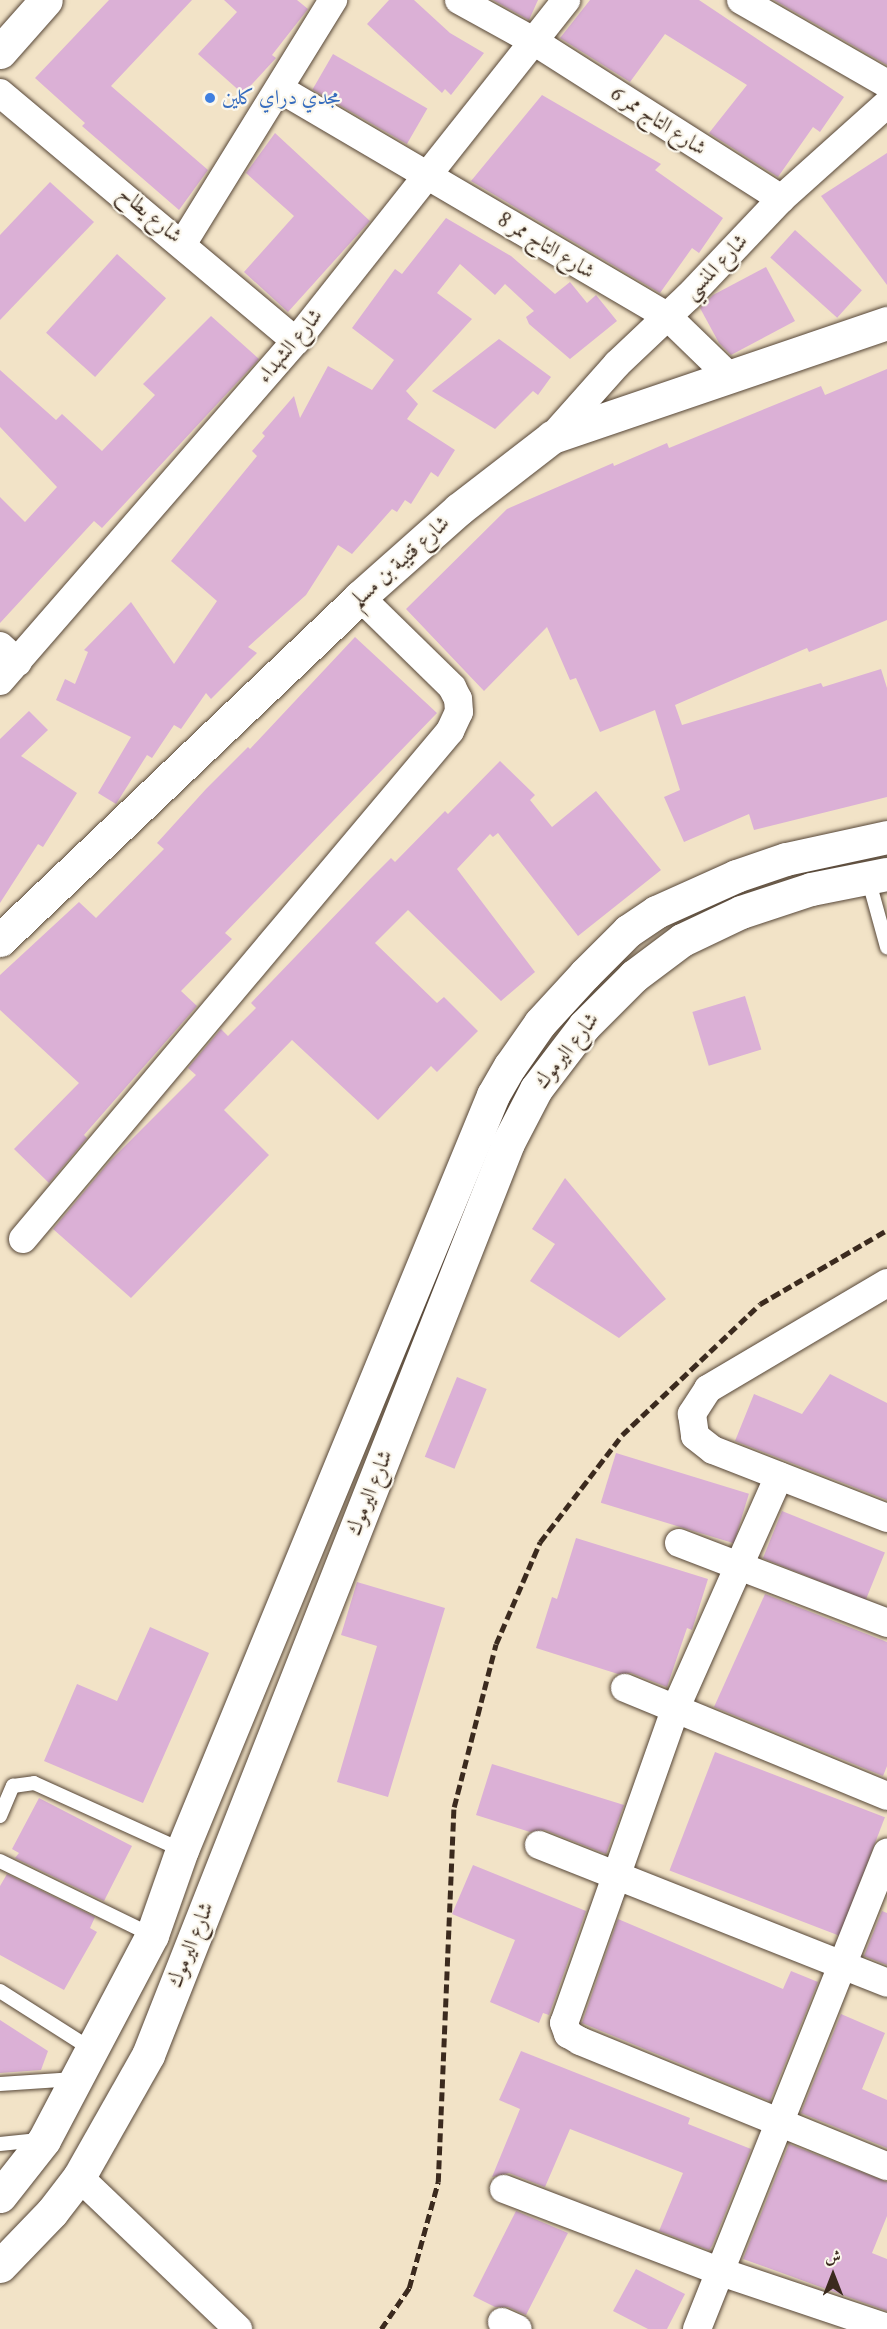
<!DOCTYPE html>
<html>
<head>
<meta charset="utf-8">
<style>
  body { margin:0 }
  #map { position:relative; width:887px; height:2329px; overflow:hidden; background:#f2e3c7; font-family:"IM FELL Double Pica",Amiri,serif }
  div>[style] { position:absolute }
  .building>* { inset:0; background:#dbb0d6; transform-origin:0 0 }
  .roads { filter:drop-shadow(0 0 2px #564637) drop-shadow(0 0 2px #564637) }
  .lane>* { height:14px; margin:-7px; padding:0 7px; transform-origin:7px; border-radius:7px; background:#fff }
  .street>* { height:28px; margin:-14px; padding:0 14px; transform-origin:14px; border-radius:14px; background:#fff }
  .secondary>* { height:33px; margin:-16.5px; padding:0 16.5px; transform-origin:16.5px; border-radius:16.5px; background:#fff }
  .highway>* { height:33px; margin:-16.5px; padding:0 16.5px; transform-origin:16.5px; border-radius:16.5px; background:#fff }
  .rail>* { height:4.5px; margin-top:-2.25px; transform-origin:0; background:repeating-linear-gradient(90deg,#3b2a1e 0 9px,transparent 0 13.5px) }
  .dots>* { width:16px; height:16px; translate:-50% -50%; box-sizing:border-box; border:3px solid #fbf7ec; border-radius:50% }
  span { translate:-50% -50%; white-space:nowrap; text-align:center; line-height:1.15; -webkit-text-stroke:4.5px #fbf7ec; paint-order:stroke }
  .shop-label { font-size:21px; color:#366cbe }
  .left { translate:0 -50%; text-align:left }
  .street-label { font-size:21px; color:#3b2a1e }
  .north { position:absolute; left:803px; top:2245px; width:60px; height:60px; -webkit-text-stroke:4px #fbf7ec; paint-order:stroke; rotate:0deg; font-size:16px; font-weight:700; line-height:24px; text-align:center; color:#3b2a1e }
  .north::after { content:''; display:block; margin:auto; width:21px; height:27px; background:#3b2a1e; clip-path:polygon(50% 0,100% 100%,50% 72%,0 100%) }
</style>
</head>
<body>
<div id="map">
  <div class="building">
    <div style="clip-path:polygon(109px 0,192px 0,111px 86px,208px 170px,179px 210px,82px 126px,85px 123px,35px 78px)"></div>
    <div style="clip-path:polygon(224px 0,297px 0,308px 9px,272px 55px,276px 58px,243px 94px,198px 54px,237px 12px)"></div>
    <div style="clip-path:polygon(389px 0,414px 0,450px 33px,484px 53px,451px 95px,445px 89px,442px 93px,367px 24px)"></div>
    <div style="clip-path:polygon(493px 0,538px 0,529px 20px)"></div>
    <div style="clip-path:polygon(590px 0,699px 0,844px 97px,820px 132px,813px 127px,778px 177px,709px 133px,747px 85px,665px 34px,630px 82px,560px 38px)"></div>
    <div style="clip-path:polygon(774px 0,887px 0,887px 65px)"></div>
    <div style="left:333px;top:54px;width:109px;height:41px;rotate:30deg"></div>
    <div style="clip-path:polygon(542px 95px,661px 164px,655px 170px,723px 218px,699px 253px,692px 248px,660px 293px,471px 181px)"></div>
    <div style="clip-path:polygon(275px 133px,370px 221px,288px 312px,244px 272px,294px 216px,246px 173px)"></div>
    <div style="clip-path:polygon(887px 153px,887px 285px,821px 196px)"></div>
    <div style="clip-path:polygon(50px 182px,94px 222px,0 320px,0 235px)"></div>
    <div style="clip-path:polygon(446px 218px,511px 256px,555px 294px,570px 282px,587px 303px,596px 295px,617px 321px,570px 359px,529px 324px,526px 317px,534px 311px,505px 284px,495px 295px,460px 264px,437px 293px,472px 319px,406px 391px,418px 404px,407px 419px,455px 450px,438px 477px,431px 472px,411px 504px,405px 500px,397px 512px,392px 509px,352px 554px,338px 545px,306px 595px,248px 647px,257px 653px,211px 699px,206px 693px,181px 729px,174px 725px,152px 758px,147px 755px,116px 804px,98px 793px,131px 737px,56px 700px,65px 679px,75px 684px,88px 652px,84px 650px,131px 602px,174px 664px,217px 601px,171px 561px,257px 456px,252px 451px,265px 436px,262px 433px,294px 396px,300px 418px,328px 366px,372px 390px,394px 360px,352px 328px,395px 269px,402px 274px)"></div>
    <div style="left:795px;top:230px;width:90px;height:37px;rotate:42deg"></div>
    <div style="left:117px;top:254px;width:66px;height:106px;rotate:42deg"></div>
    <div style="clip-path:polygon(766px 267px,795px 321px,731px 355px,719px 343px,700px 308px,713px 295px)"></div>
    <div style="clip-path:polygon(211px 316px,259px 359px,102px 528px,94px 521px,0 623px,0 497px,25px 522px,57px 487px,0 427px,0 370px,56px 420px,62px 414px,102px 451px,155px 395px,143px 384px)"></div>
    <div style="clip-path:polygon(499px 339px,551px 377px,538px 395px,533px 391px,495px 429px,432px 391px)"></div>
    <div style="clip-path:polygon(887px 369px,887px 620px,809px 652px,807px 648px,675px 705px,682px 725px,821px 683px,823px 687px,881px 669px,887px 688px,887px 797px,754px 830px,749px 814px,684px 842px,664px 797px,680px 790px,655px 710px,600px 732px,576px 678px,570px 680px,547px 627px,484px 691px,406px 609px,507px 509px,613px 463px,614px 466px,667px 443px,669px 448px,821px 386px,825px 395px)"></div>
    <div style="clip-path:polygon(355px 637px,437px 713px,225px 933px,232px 939px,181px 991px,197px 1006px,84px 1135px,87px 1138px,49px 1183px,14px 1149px,79px 1083px,0 1010px,0 975px,79px 902px,96px 918px,164px 849px,157px 843px,206px 789px,248px 747px,250px 749px)"></div>
    <div style="clip-path:polygon(29px 711px,48px 730px,21px 756px,77px 793px,43px 847px,38px 844px,0 903px,0 739px)"></div>
    <div style="clip-path:polygon(500px 761px,535px 795px,530px 800px,552px 827px,596px 791px,661px 870px,578px 936px,498px 833px,493px 837px,490px 834px,457px 869px,535px 972px,501px 1001px,408px 910px,375px 943px,437px 1003px,444px 997px,478px 1031px,437px 1072px,431px 1066px,378px 1120px,292px 1040px,224px 1110px,269px 1155px,131px 1298px,53px 1229px,110px 1161px,196px 1075px,188px 1068px,221px 1029px,228px 1036px,256px 1008px,251px 1003px,370px 879px,391px 858px,395px 862px,445px 811px,448px 814px)"></div>
    <div style="left:745px;top:996px;width:56px;height:55px;rotate:73deg"></div>
    <div style="clip-path:polygon(565px 1178px,666px 1299px,619px 1338px,530px 1281px,555px 1244px,532px 1229px)"></div>
    <div style="clip-path:polygon(830px 1374px,887px 1403px,887px 1500px,735px 1441px,754px 1394px,802px 1414px)"></div>
    <div style="left:457px;top:1377px;width:32px;height:86px;rotate:22deg"></div>
    <div style="left:616px;top:1453px;width:139px;height:52px;rotate:17deg"></div>
    <div style="left:782px;top:1511px;width:111px;height:51px;rotate:22deg"></div>
    <div style="clip-path:polygon(576px 1538px,708px 1579px,692px 1630px,687px 1628px,667px 1687px,631px 1673px,618px 1674px,536px 1648px,552px 1597px,557px 1599px)"></div>
    <div style="clip-path:polygon(357px 1582px,445px 1608px,388px 1797px,337px 1782px,377px 1646px,341px 1635px)"></div>
    <div style="clip-path:polygon(765px 1594px,887px 1642px,887px 1766px,883px 1776px,714px 1707px)"></div>
    <div style="clip-path:polygon(150px 1627px,209px 1653px,143px 1803px,44px 1761px,77px 1684px,117px 1701px)"></div>
    <div style="left:715px;top:1752px;width:182px;height:127px;rotate:21deg"></div>
    <div style="clip-path:polygon(492px 1764px,624px 1805px,606px 1854px,545px 1830px,530px 1832px,476px 1815px)"></div>
    <div style="clip-path:polygon(39px 1798px,132px 1846px,104px 1901px,15px 1858px,19px 1853px,12px 1849px)"></div>
    <div style="clip-path:polygon(473px 1865px,586px 1911px,549px 2015px,543px 2013px,539px 2023px,490px 2002px,515px 1940px,452px 1914px)"></div>
    <div style="clip-path:polygon(7px 1874px,95px 1917px,90px 1928px,97px 1932px,64px 1990px,0 1955px,0 1886px)"></div>
    <div style="clip-path:polygon(882px 1911px,887px 1913px,887px 1965px,864px 1956px)"></div>
    <div style="clip-path:polygon(618px 1919px,783px 1989px,791px 1971px,818px 1982px,770px 2101px,582px 2023px)"></div>
    <div style="clip-path:polygon(841px 2014px,885px 2033px,862px 2089px,887px 2100px,887px 2148px,801px 2113px)"></div>
    <div style="clip-path:polygon(0 2020px,48px 2051px,41px 2070px,0 2073px)"></div>
    <div style="clip-path:polygon(521px 2051px,690px 2118px,688px 2124px,751px 2149px,712px 2246px,709px 2250px,659px 2231px,683px 2173px,570px 2129px,545px 2187px,509px 2173px,492px 2177px,520px 2109px,499px 2100px)"></div>
    <div style="clip-path:polygon(789px 2144px,887px 2182px,887px 2216px,872px 2253px,887px 2259px,887px 2311px,743px 2259px)"></div>
    <div style="clip-path:polygon(516px 2211px,568px 2233px,526px 2315px,508px 2307px,495px 2307px,473px 2296px)"></div>
    <div style="clip-path:polygon(636px 2269px,685px 2294px,667px 2329px,648px 2329px,613px 2311px)"></div>
  </div>
  <div class="roads">
    <div class="lane">
      <div style="left:868px;top:878px;width:72px;rotate:74.6deg"></div>
      <div style="left:0;top:1816px;width:33px;rotate:-67deg"></div>
      <div style="left:13px;top:1786px;width:21px;rotate:-8deg"></div>
      <div style="left:34px;top:1783px;width:162px;rotate:24.4deg"></div>
      <div style="left:0;top:1861px;width:169px;rotate:26deg"></div>
      <div style="left:0;top:1991px;width:108px;rotate:32.5deg"></div>
      <div style="left:0;top:2084px;width:75px;rotate:-3.8deg"></div>
      <div style="left:0;top:2144px;width:39px;rotate:-6deg"></div>
    </div>
    <div class="street">
      <div style="left:459px;top:0;width:87px;rotate:28.9deg"></div>
      <div style="left:535px;top:42px;width:292px;rotate:32.5deg"></div>
      <div style="left:741px;top:0;width:168px;rotate:29.9deg"></div>
      <div style="left:280px;top:89px;width:449px;rotate:30.4deg"></div>
      <div style="left:667px;top:316px;width:88px;rotate:44.1deg"></div>
      <div style="left:0;top:93px;width:386px;rotate:40deg"></div>
      <div style="left:183px;top:243px;width:286px;rotate:-58.3deg"></div>
      <div style="left:552px;top:437px;width:98px;rotate:-48.3deg"></div>
      <div style="left:617px;top:364px;width:99px;rotate:-43.4deg"></div>
      <div style="left:689px;top:296px;width:134px;rotate:-46.5deg"></div>
      <div style="left:781px;top:199px;width:142px;rotate:-41.9deg"></div>
      <div style="left:0;top:646px;width:24px;rotate:42deg"></div>
      <div style="left:0;top:681px;width:451px;rotate:-49deg"></div>
      <div style="left:296px;top:341px;width:435px;rotate:-51.6deg"></div>
      <div style="left:23px;top:1239px;width:664px;rotate:-49.95deg"></div>
      <div style="left:450px;top:731px;width:21px;rotate:-65deg"></div>
      <div style="left:459px;top:712px;width:13px;rotate:-94deg"></div>
      <div style="left:458px;top:699px;width:13px;rotate:-117deg"></div>
      <div style="left:452px;top:687px;width:129px;rotate:-135.6deg"></div>
      <div style="left:887px;top:1283px;width:208px;rotate:149.4deg"></div>
      <div style="left:708px;top:1389px;width:30px;rotate:123deg"></div>
      <div style="left:692px;top:1414px;width:22px;rotate:82deg"></div>
      <div style="left:695px;top:1436px;width:23px;rotate:38deg"></div>
      <div style="left:713px;top:1450px;width:187px;rotate:21.3deg"></div>
      <div style="left:779px;top:1476px;width:256px;rotate:114deg"></div>
      <div style="left:675px;top:1710px;width:332px;rotate:109.5deg"></div>
      <div style="left:564px;top:2023px;width:12px;rotate:70deg"></div>
      <div style="left:568px;top:2034px;width:14px;rotate:30deg"></div>
      <div style="left:580px;top:2041px;width:331px;rotate:22.2deg"></div>
      <div style="left:679px;top:1543px;width:223px;rotate:21deg"></div>
      <div style="left:625px;top:1688px;width:283px;rotate:22.4deg"></div>
      <div style="left:539px;top:1845px;width:374px;rotate:21.6deg"></div>
      <div style="left:79px;top:2177px;width:220px;rotate:43.7deg"></div>
      <div style="left:504px;top:2189px;width:232px;rotate:20.9deg"></div>
      <div style="left:721px;top:2272px;width:175px;rotate:18.6deg"></div>
      <div style="left:502px;top:2322px;width:17px;rotate:24deg"></div>
      <div style="left:697px;top:2329px;width:513px;rotate:-68.24deg"></div>
    </div>
    <div class="secondary">
      <div style="left:0;top:52px;width:69px;rotate:-48.5deg"></div>
      <div style="left:0;top:940px;width:497px;rotate:-43.6deg"></div>
      <div style="left:360px;top:597px;width:132px;rotate:-41.6deg"></div>
      <div style="left:459px;top:509px;width:118px;rotate:-37.7deg"></div>
      <div style="left:552px;top:437px;width:354px;rotate:-18.8deg"></div>
    </div>
    <div class="highway">
      <div style="left:0;top:2196px;width:71px;rotate:-51.8deg"></div>
      <div style="left:44px;top:2140px;width:232px;rotate:-62.2deg"></div>
      <div style="left:152px;top:1935px;width:90px;rotate:-70.6deg"></div>
      <div style="left:182px;top:1850px;width:817px;rotate:-67.61deg"></div>
      <div style="left:493px;top:1095px;width:34px;rotate:-60deg"></div>
      <div style="left:510px;top:1066px;width:52px;rotate:-55.1deg"></div>
      <div style="left:540px;top:1023px;width:67px;rotate:-47.4deg"></div>
      <div style="left:585px;top:974px;width:61px;rotate:-45deg"></div>
      <div style="left:628px;top:931px;width:34px;rotate:-34deg"></div>
      <div style="left:656px;top:912px;width:88px;rotate:-24.2deg"></div>
      <div style="left:736px;top:876px;width:53px;rotate:-18.8deg"></div>
      <div style="left:786px;top:859px;width:103px;rotate:-12.3deg"></div>
      <div style="left:0;top:2266px;width:75px;rotate:-46.1deg"></div>
      <div style="left:52px;top:2212px;width:44px;rotate:-52.4deg"></div>
      <div style="left:79px;top:2177px;width:140px;rotate:-60.5deg"></div>
      <div style="left:148px;top:2055px;width:980px;rotate:-68.46deg"></div>
      <div style="left:508px;top:1143px;width:61px;rotate:-62.6deg"></div>
      <div style="left:536px;top:1089px;width:79px;rotate:-52.7deg"></div>
      <div style="left:584px;top:1026px;width:71px;rotate:-45deg"></div>
      <div style="left:634px;top:976px;width:60px;rotate:-36.9deg"></div>
      <div style="left:682px;top:940px;width:65px;rotate:-25.4deg"></div>
      <div style="left:741px;top:912px;width:74px;rotate:-18.2deg"></div>
      <div style="left:811px;top:889px;width:77px;rotate:-11.2deg"></div>
    </div>
  </div>
  <div class="rail">
    <div style="left:381px;top:2329px;width:50px;rotate:-55.7deg"></div>
    <div style="left:409px;top:2288px;width:110px;rotate:-74.7deg"></div>
    <div style="left:438px;top:2182px;width:375px;rotate:-87.6deg"></div>
    <div style="left:454px;top:1807px;width:168px;rotate:-75.6deg"></div>
    <div style="left:496px;top:1644px;width:111px;rotate:-66.7deg"></div>
    <div style="left:540px;top:1542px;width:135px;rotate:-52.5deg"></div>
    <div style="left:622px;top:1435px;width:190px;rotate:-43.5deg"></div>
    <div style="left:760px;top:1304px;width:147px;rotate:-30.2deg"></div>
  </div>
  <div class="dots">
    <div style="left:210px;top:98px;background:#3f7fe0"></div>
  </div>
  <div class="shop-label">
    <span class="left" style="left:222px;top:98px">مجدي دراي كلين</span>
  </div>
  <div class="street-label">
    <span style="left:658px;top:121px;rotate:33deg">شارع التاج ممر 6</span>
    <span style="left:150px;top:215px;rotate:40deg">شارع يطاح</span>
    <span style="left:546px;top:246px;rotate:31deg">شارع التاج ممر 8</span>
    <span style="left:716px;top:267px;rotate:-46deg">شارع المنسي</span>
    <span style="left:290px;top:346px;rotate:-50deg">شارع الشهداء</span>
    <span style="left:400px;top:562px;rotate:-42deg">شارع قتيبة بن مسلم</span>
    <span style="left:567px;top:1051px;rotate:-52deg">شارع اليرموك</span>
    <span style="left:370px;top:1493px;rotate:-68deg">شارع اليرموك</span>
    <span style="left:191px;top:1945px;rotate:-68deg">شارع اليرموك</span>
  </div>
  <div class="north">ش</div>
</div>
</body>
</html>
